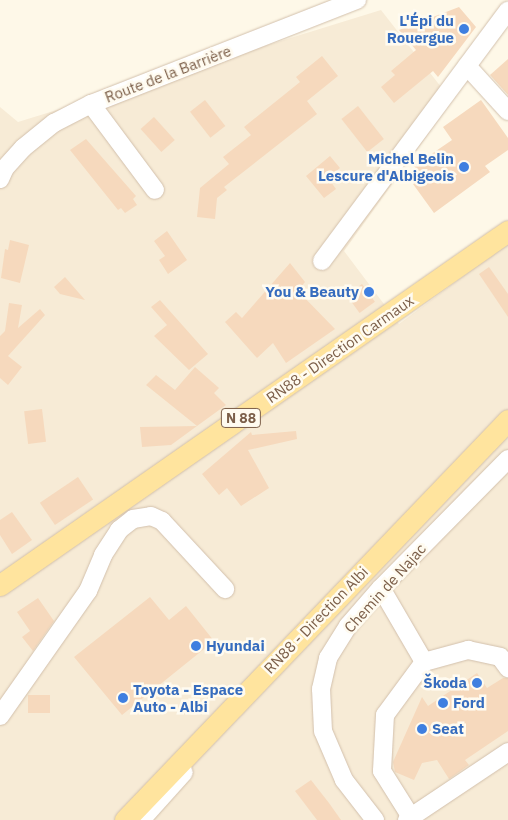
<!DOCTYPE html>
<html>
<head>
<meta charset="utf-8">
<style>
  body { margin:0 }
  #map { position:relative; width:508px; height:820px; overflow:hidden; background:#fef8e8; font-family:"IBM Plex Sans",sans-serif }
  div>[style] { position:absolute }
  .residential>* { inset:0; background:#f7ebd6 }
  .building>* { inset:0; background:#f6d9bd; transform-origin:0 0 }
  .roads { filter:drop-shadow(0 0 1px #d2c0ac) drop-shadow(0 0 1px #d2c0ac) }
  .minor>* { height:18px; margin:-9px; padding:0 9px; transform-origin:9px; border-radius:9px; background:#fff }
  .major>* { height:21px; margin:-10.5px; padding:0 10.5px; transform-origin:10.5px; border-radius:10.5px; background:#ffe49e }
  .dots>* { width:14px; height:14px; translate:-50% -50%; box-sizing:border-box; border:2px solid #fffbf0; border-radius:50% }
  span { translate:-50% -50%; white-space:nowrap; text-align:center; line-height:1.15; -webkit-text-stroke:5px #fffbf0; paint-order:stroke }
  .shield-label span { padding:1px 4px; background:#fffbf0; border:1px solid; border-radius:4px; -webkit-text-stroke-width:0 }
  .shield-label { font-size:14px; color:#7c5f49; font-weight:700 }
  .shop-label { font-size:15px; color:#366cbe; font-weight:700 }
  .right { translate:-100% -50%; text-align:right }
  .left { translate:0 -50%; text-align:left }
  .street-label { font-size:15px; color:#7c5f49 }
</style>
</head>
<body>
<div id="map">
  <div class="residential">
    <div style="clip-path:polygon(381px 10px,452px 101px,344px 251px,399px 324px,508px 243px,508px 820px,0 820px,0 107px,18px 122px)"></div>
  </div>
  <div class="building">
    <div style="clip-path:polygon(459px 7px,476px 27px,438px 77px,433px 71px,394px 103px,381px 87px,395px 75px,391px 71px,416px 50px,399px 30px)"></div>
    <div style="clip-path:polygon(322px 56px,338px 76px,307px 101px,317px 114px,224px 187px,227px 190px,217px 198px,215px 219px,197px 217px,200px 188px,229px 164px,223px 157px,251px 135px,244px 127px,300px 82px,296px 77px)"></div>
    <div style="clip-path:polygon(508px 59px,508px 95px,490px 75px)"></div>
    <div style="left:205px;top:100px;width:33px;height:19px;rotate:52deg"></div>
    <div style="clip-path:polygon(481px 100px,508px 138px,508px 150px,485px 166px,490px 172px,434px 213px,413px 184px,422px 178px,414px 166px,452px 140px,443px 127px)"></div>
    <div style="left:358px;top:106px;width:42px;height:21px;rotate:52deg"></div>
    <div style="left:154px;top:117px;width:31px;height:18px;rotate:48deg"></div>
    <div style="clip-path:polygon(86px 139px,136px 196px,133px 199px,137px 205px,125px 213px,121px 208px,118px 210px,70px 150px)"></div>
    <div style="clip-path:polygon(330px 156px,340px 168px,328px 178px,336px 189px,324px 198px,306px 176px)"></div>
    <div style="clip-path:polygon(167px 231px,187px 260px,168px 274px,159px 260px,165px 256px,154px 241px)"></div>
    <div style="clip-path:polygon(10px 240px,29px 245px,20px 283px,1px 278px,5px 249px,8px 250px)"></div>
    <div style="clip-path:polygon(290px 263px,305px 282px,298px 291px,335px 329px,286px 363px,273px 343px,257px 358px,225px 322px,236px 312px,242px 318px)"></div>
    <div style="clip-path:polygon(489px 267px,508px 294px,508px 317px,479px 274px)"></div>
    <div style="clip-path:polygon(65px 277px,85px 300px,60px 294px,54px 287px)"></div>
    <div style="left:362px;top:284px;width:22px;height:19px;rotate:54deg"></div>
    <div style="clip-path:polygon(160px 300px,208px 354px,189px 370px,154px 336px,167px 325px,151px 307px)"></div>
    <div style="clip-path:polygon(9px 303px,22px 305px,18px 328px,40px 309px,45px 315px,8px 356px,22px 367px,8px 385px,0 378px,0 336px,5px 331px)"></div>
    <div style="clip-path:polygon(195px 367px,219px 388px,214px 393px,226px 405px,197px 426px,171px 445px,142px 447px,140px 427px,197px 426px,146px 385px,156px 375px,175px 390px)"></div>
    <div style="left:42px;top:409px;width:33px;height:18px;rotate:83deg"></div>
    <div style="clip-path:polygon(296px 431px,297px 439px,248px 450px,269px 488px,241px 506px,227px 488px,219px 495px,202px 474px,251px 432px,252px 435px)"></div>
    <div style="left:78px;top:477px;width:27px;height:46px;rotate:56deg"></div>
    <div style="clip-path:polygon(12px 512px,32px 540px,12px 554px,0 535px,0 520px)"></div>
    <div style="clip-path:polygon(150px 597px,169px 620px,186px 606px,214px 641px,122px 715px,74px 657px)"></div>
    <div style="clip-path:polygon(38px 598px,54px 621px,33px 651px,22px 637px,30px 631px,17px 612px)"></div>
    <div style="clip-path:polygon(477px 673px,487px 688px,503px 678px,508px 678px,508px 731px,465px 760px,469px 765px,449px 779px,437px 760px,422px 763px,414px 780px,395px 772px,393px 762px,422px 697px,428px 706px)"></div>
    <div style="left:28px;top:695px;width:22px;height:18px"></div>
    <div style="clip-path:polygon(311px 780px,329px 803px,341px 820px,317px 820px,295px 791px)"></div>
  </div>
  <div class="roads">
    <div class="minor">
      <div style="left:467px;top:66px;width:61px;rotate:47.7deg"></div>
      <div style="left:91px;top:104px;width:107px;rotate:53.3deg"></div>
      <div style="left:0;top:179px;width:12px;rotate:-66deg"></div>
      <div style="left:5px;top:168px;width:27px;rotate:-48deg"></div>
      <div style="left:23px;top:148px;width:40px;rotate:-39deg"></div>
      <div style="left:54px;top:123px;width:42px;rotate:-27.2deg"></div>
      <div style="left:91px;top:104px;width:286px;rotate:-21.4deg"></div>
      <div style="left:322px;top:261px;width:312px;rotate:-53.4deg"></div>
      <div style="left:381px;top:588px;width:86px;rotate:59.8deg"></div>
      <div style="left:424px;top:662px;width:66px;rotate:126.3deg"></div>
      <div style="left:385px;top:715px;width:56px;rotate:93.1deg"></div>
      <div style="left:382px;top:771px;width:54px;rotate:57.8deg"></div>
      <div style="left:411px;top:817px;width:5px;rotate:143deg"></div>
      <div style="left:424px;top:662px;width:46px;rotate:-15.3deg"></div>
      <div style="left:468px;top:650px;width:33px;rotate:12deg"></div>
      <div style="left:500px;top:657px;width:14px;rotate:54deg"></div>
      <div style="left:0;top:716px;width:153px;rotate:-54.9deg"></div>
      <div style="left:88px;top:591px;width:39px;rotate:-67deg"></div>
      <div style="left:103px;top:555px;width:30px;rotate:-57deg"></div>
      <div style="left:119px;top:530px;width:18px;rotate:-38deg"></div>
      <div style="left:133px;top:519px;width:18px;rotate:-9deg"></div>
      <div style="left:151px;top:516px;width:12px;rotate:24deg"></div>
      <div style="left:162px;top:521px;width:93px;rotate:47.2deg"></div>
      <div style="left:411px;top:817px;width:117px;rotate:-33.8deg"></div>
      <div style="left:141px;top:820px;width:64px;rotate:-48.1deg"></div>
      <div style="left:375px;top:820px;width:51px;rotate:-127.8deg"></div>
      <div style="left:344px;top:780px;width:53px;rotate:-113.2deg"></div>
      <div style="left:323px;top:731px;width:42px;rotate:-92.7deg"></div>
      <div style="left:321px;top:689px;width:32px;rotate:-77deg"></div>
      <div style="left:328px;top:658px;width:38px;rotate:-58deg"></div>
      <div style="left:348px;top:626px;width:50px;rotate:-49deg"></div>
      <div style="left:381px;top:588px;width:181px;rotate:-45.4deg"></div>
    </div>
    <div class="major">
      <div style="left:0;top:585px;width:619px;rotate:-34.87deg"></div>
      <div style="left:125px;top:820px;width:554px;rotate:-46.24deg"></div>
    </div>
  </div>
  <div class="dots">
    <div style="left:464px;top:29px;background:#3f7fe0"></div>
    <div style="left:464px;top:167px;background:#3f7fe0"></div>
    <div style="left:369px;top:292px;background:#3f7fe0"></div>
    <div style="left:196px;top:646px;background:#3f7fe0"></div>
    <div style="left:477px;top:683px;background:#3f7fe0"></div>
    <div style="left:123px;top:698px;background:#3f7fe0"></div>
    <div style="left:443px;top:703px;background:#3f7fe0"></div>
    <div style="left:422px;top:729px;background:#3f7fe0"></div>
  </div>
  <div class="shield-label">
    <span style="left:241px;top:418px">N 88</span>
  </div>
  <div class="shop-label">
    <span class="right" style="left:454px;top:29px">L'Épi du<br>Rouergue</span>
    <span class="right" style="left:454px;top:167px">Michel Belin<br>Lescure d'Albigeois</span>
    <span class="right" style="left:359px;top:292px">You &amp; Beauty</span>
    <span class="left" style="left:206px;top:646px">Hyundai</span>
    <span class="right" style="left:467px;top:683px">Škoda</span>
    <span class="left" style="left:133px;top:698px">Toyota - Espace<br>Auto - Albi</span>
    <span class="left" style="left:453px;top:703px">Ford</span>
    <span class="left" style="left:432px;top:729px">Seat</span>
  </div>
  <div class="street-label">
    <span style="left:168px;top:74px;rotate:-21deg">Route de la Barrière</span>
    <span style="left:340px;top:349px;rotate:-35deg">RN88 - Direction Carmaux</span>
    <span style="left:385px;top:588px;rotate:-48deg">Chemin de Najac</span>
    <span style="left:316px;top:620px;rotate:-46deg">RN88 - Direction Albi</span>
  </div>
</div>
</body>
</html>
